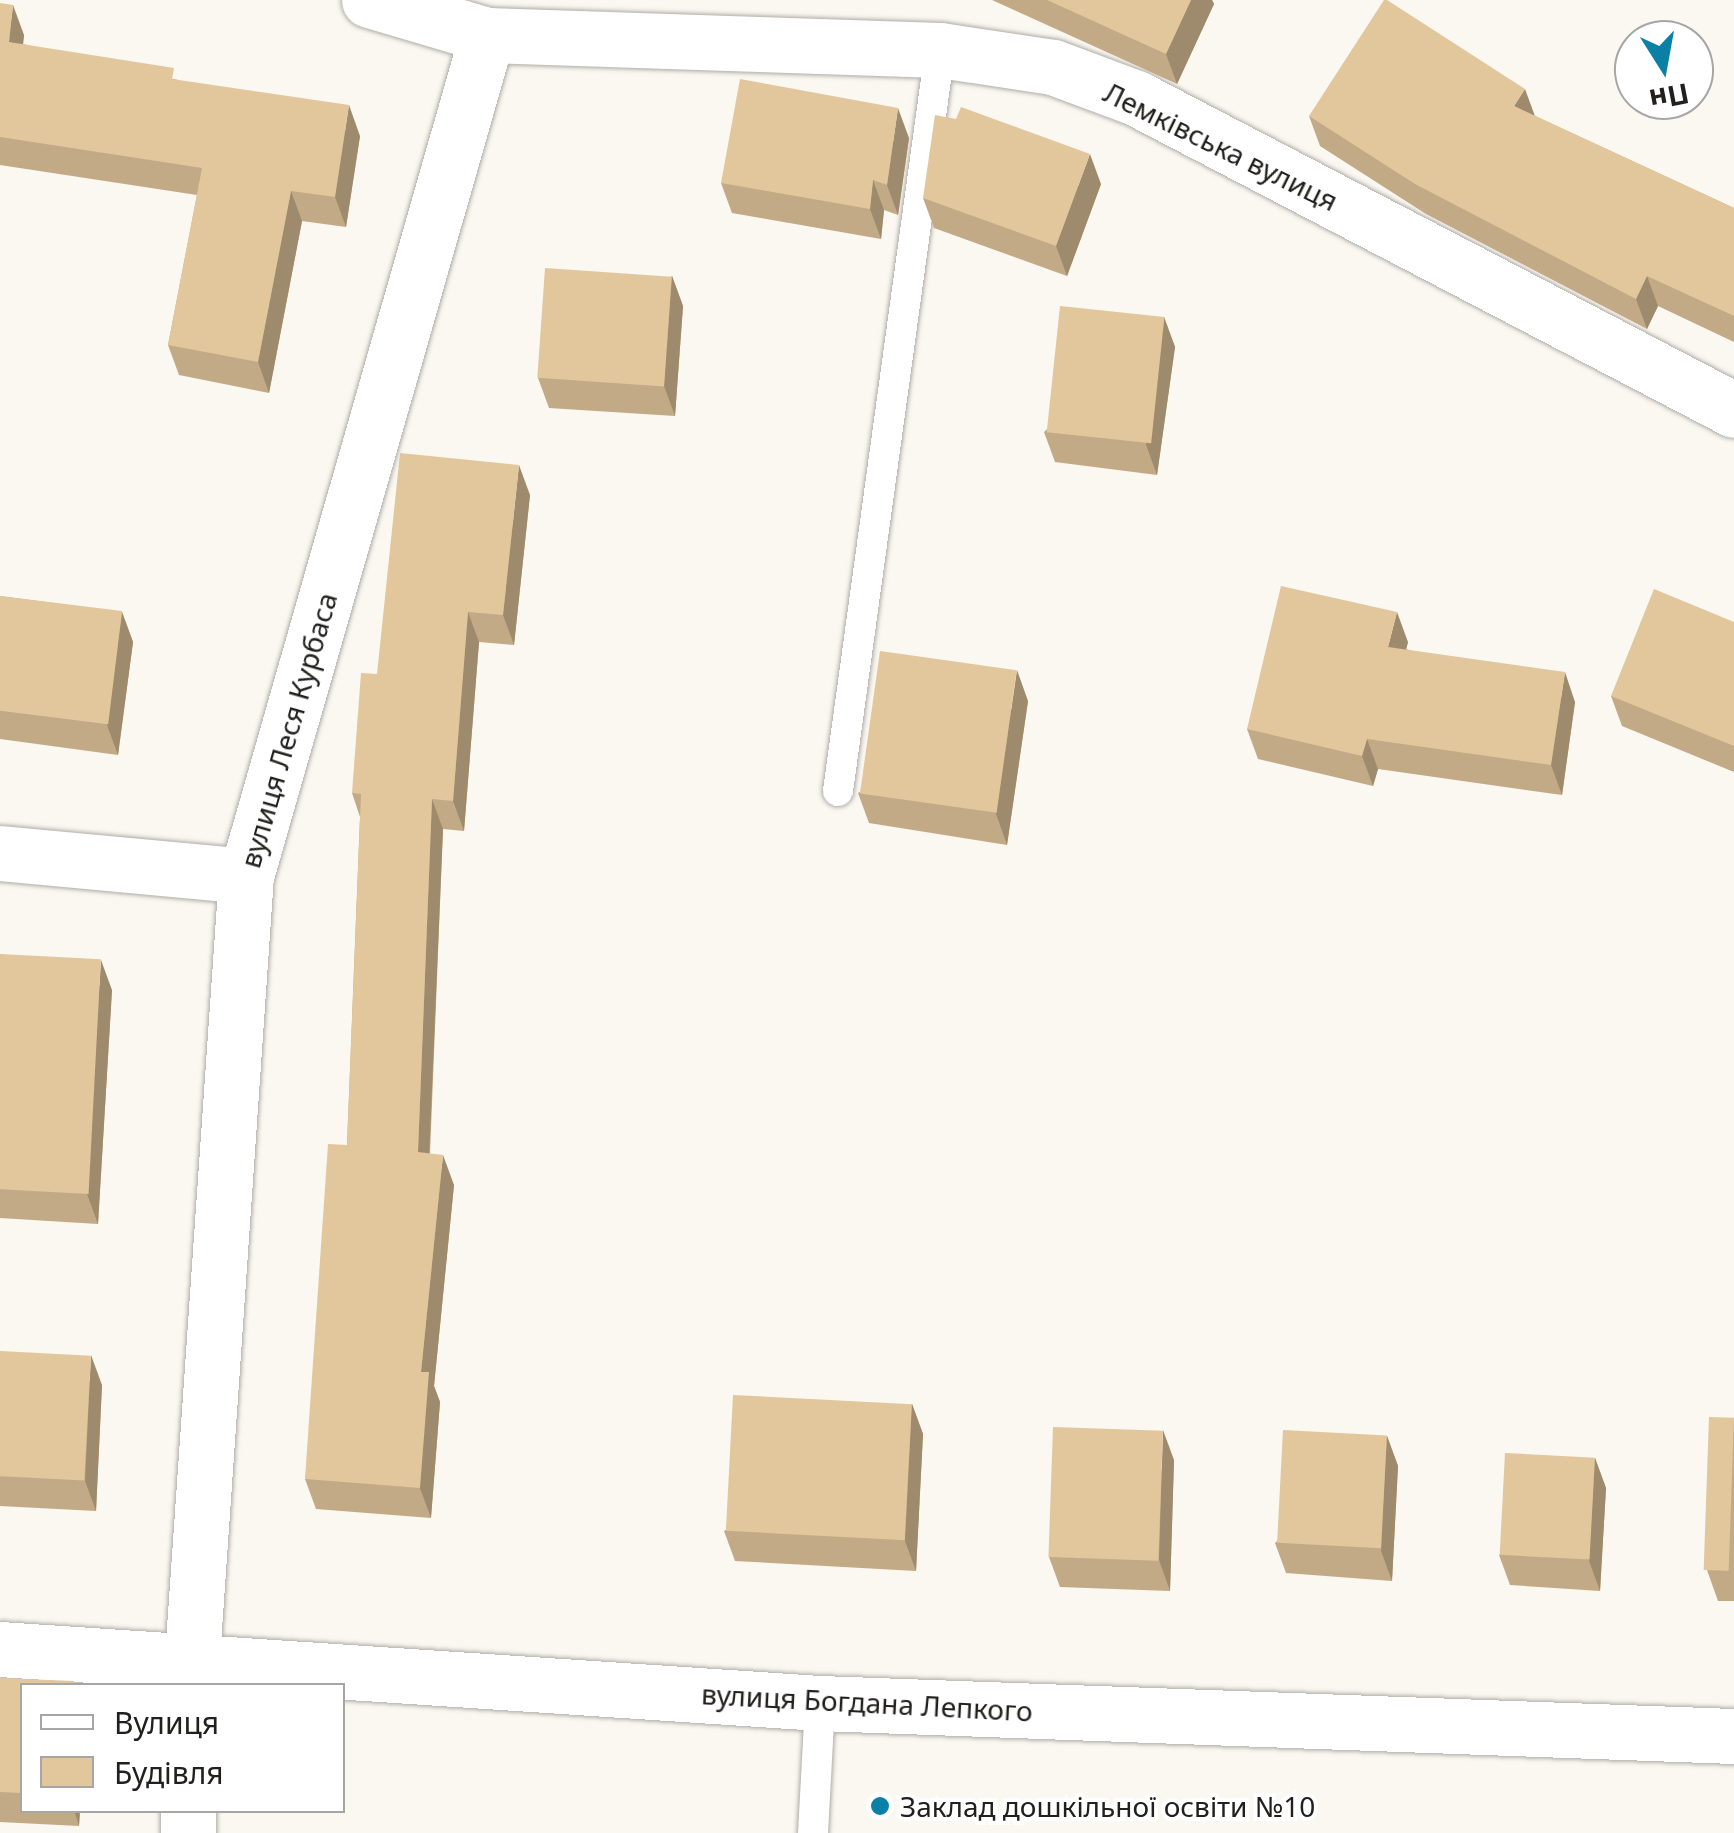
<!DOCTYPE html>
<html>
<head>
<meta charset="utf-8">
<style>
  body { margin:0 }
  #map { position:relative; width:1734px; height:1833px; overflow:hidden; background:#fbf7f1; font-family:"Noto Sans",sans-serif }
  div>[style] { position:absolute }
  .roads { filter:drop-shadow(0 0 2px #b0aca7) drop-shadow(0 0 2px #b0aca7) }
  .lane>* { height:30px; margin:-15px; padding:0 15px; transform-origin:15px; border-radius:15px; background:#fff }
  .street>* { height:55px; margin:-27.5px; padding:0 27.5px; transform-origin:27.5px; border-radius:27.5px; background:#fff }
  .wall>* { inset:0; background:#c2aa86 }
  .shaded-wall>* { inset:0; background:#9e8b6d }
  .building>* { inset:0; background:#e2c69c; transform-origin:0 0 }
  .dots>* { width:28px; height:28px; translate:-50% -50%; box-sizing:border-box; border:5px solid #fff; border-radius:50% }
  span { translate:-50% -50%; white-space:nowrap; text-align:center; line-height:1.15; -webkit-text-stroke:8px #fff; paint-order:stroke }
  .street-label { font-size:28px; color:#21201e }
  .poi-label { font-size:28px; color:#21201e }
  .left { translate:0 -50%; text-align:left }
  .legend { position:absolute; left:20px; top:1683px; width:325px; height:130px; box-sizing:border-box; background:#fff; border:2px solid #a6a6a5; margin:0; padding:12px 18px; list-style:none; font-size:30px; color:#21201e }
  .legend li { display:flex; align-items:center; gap:20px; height:50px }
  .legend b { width:50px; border:2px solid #a6a6a5 }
  .north { position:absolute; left:1614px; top:20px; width:100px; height:100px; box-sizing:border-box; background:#fff; border:2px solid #a6a6a5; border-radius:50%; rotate:169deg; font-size:28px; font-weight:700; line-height:40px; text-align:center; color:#21201e }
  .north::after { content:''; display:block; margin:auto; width:35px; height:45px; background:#0a80a7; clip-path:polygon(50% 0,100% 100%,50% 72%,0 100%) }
</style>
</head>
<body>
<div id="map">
  <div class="roads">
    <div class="lane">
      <div style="left:838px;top:791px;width:748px;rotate:-82.16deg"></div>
      <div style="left:813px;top:1833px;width:130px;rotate:-86.9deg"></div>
    </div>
    <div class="street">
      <div style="left:369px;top:0;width:123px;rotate:16.5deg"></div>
      <div style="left:487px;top:35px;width:453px;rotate:1.9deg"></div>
      <div style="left:940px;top:50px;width:114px;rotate:8.6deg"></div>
      <div style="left:1053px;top:67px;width:89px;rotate:20.5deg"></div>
      <div style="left:1136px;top:98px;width:674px;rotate:27.55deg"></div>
      <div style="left:0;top:853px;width:247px;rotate:5.3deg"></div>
      <div style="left:0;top:1649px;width:822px;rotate:3.77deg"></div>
      <div style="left:820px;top:1703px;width:915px;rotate:2.07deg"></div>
      <div style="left:190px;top:1686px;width:812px;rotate:-86.05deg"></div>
      <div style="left:246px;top:876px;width:875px;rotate:-74.01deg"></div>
      <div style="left:188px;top:1833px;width:23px;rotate:-90deg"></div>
    </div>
  </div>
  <div class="wall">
    <div style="clip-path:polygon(992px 0,1212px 0,1214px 4px,1177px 84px)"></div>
    <div style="clip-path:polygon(0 3px,24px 35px,23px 44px,178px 80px,360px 136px,346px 227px,302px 221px,269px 393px,179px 375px,168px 345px,197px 195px,0 165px)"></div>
    <div style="clip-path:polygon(1309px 116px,1535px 116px,1734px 208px,1734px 342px,1658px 306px,1647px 329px,1426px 214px,1320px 146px)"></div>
    <div style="clip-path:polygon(909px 138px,898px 215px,884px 210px,881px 239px,732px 213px,721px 183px)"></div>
    <div style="clip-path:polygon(1101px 184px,1067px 276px,934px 228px,923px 198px)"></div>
    <div style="clip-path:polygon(672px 276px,683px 306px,675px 416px,549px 408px,538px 378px)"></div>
    <div style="clip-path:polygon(1164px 317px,1175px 347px,1157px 475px,1055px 462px,1044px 432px)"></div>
    <div style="clip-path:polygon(530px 495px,514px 645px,479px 642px,464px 831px,443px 829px,430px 1154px,454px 1185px,434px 1386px,440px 1402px,431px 1518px,316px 1509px,305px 1479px,347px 1145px,360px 817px,352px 793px)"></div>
    <div style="clip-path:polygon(0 596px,122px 612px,133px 642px,118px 755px,0 739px)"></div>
    <div style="clip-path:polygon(1734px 622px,1734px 772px,1622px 726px,1611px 696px)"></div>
    <div style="clip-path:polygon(1408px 642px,1406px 649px,1575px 702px,1562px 795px,1378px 769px,1373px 786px,1258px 759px,1247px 729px)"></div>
    <div style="clip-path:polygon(1028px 701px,1007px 845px,869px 823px,858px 793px)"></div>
    <div style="clip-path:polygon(0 954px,112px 990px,98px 1224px,0 1218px)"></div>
    <div style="clip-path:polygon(0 1351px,102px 1385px,96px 1511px,0 1506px)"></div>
    <div style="clip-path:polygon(912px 1404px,923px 1434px,916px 1571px,735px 1561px,724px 1531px)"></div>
    <div style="clip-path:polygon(1734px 1418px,1734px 1601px,1718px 1601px,1707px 1570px)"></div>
    <div style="clip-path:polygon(1387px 1436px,1398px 1466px,1392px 1581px,1286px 1573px,1275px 1543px)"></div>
    <div style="clip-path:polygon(1595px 1458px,1606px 1488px,1600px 1591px,1510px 1585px,1499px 1555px)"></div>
    <div style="clip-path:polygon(1174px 1460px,1170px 1591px,1060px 1587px,1049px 1557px)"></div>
    <div style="clip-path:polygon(0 1678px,22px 1686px,22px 1810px,80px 1810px,79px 1826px,0 1822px)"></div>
  </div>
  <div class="shaded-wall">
    <div style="clip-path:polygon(1191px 0,1212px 0,1214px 4px,1177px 84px,1166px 54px)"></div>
    <div style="clip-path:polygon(13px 5px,24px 35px,20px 72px,9px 42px)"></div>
    <div style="clip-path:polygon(1525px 89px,1536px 119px,1514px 106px)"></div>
    <div style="clip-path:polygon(349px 105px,360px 136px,346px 227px,335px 197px)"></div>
    <div style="clip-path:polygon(898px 108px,909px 138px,898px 215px,887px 185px)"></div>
    <div style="clip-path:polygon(1090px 154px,1101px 184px,1067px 276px,1056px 246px)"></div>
    <div style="clip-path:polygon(873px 180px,884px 210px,881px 239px,870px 209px)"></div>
    <div style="clip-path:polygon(291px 191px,302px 221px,269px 393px,258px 362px)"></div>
    <div style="clip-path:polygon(672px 276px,683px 306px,675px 416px,664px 386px)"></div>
    <div style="clip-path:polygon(1647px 276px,1658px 306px,1647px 329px,1636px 299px)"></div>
    <div style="clip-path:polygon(1164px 317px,1175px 347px,1157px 475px,1146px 445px)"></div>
    <div style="clip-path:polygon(519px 465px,530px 495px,514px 645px,503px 615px)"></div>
    <div style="clip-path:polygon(122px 612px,133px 642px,118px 755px,107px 725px)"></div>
    <div style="clip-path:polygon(468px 612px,479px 642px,464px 831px,453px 801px)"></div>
    <div style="clip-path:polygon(1397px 612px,1408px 642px,1399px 677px,1388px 647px)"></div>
    <div style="clip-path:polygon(1017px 670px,1028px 701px,1007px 845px,996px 814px)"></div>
    <div style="clip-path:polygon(1565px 672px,1575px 702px,1562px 795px,1551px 765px)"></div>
    <div style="clip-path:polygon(1367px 739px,1378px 769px,1373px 786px,1362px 756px)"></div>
    <div style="clip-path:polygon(432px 799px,443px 829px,428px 1182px,418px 1152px)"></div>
    <div style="clip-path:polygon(101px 960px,112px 990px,98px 1224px,87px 1194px)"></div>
    <div style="clip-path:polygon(443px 1155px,454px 1185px,434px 1386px,440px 1402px,431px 1518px,420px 1488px,421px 1372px)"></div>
    <div style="clip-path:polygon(91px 1355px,102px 1385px,96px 1511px,85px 1481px)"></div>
    <div style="clip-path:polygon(912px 1404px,923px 1434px,916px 1571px,905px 1541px)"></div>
    <div style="clip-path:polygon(1163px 1430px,1174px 1460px,1170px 1591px,1159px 1560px)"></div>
    <div style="clip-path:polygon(1387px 1436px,1398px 1466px,1392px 1581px,1381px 1551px)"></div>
    <div style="clip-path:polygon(1595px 1458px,1606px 1488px,1600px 1591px,1589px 1561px)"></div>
    <div style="clip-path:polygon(74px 1810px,80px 1810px,79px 1826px)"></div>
  </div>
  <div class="building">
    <div style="clip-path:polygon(1047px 0,1191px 0,1166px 54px)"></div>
    <div style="clip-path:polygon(1384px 0,1387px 0,1525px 89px,1514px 106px,1734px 208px,1734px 316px,1647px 276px,1636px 299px,1415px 184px,1309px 116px)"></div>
    <div style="clip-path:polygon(0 3px,13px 5px,9px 42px,174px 68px,172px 79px,349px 105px,335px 197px,291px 191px,258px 362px,168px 345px,202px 168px,0 137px)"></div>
    <div style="clip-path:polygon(740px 79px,898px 108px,887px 185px,873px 180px,870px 209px,721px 183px)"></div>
    <div style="clip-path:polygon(961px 107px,1090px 154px,1056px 246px,923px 198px,935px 115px,956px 119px)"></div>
    <div style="left:545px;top:268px;width:127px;height:110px;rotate:4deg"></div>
    <div style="left:1060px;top:306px;width:105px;height:127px;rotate:6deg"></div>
    <div style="clip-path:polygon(400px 453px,519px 465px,503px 615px,468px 612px,453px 801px,432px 799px,418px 1152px,443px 1155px,421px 1372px,429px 1372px,420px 1488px,305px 1479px,328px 1144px,347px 1145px,361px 794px,352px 793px,361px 673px,377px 674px)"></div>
    <div style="clip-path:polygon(1281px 586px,1397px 612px,1388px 647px,1565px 672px,1551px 765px,1367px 739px,1362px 756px,1247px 729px)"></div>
    <div style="clip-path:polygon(1654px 589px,1734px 622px,1734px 746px,1611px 696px)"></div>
    <div style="left:0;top:596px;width:123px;height:114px;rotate:7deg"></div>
    <div style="left:880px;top:651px;width:138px;height:144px;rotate:8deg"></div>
    <div style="left:0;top:954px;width:101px;height:235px;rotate:3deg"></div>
    <div style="left:0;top:1351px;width:91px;height:125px;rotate:3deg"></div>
    <div style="left:733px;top:1395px;width:179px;height:136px;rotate:3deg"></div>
    <div style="left:1709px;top:1417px;width:25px;height:153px;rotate:2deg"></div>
    <div style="left:1053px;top:1427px;width:110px;height:130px;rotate:2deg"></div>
    <div style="left:1283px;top:1430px;width:104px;height:113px;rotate:3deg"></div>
    <div style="left:1505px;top:1453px;width:90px;height:102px;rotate:3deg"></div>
    <div style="clip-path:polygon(0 1678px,74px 1681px,74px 1686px,22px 1686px,22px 1793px,0 1792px)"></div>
  </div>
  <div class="dots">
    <div style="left:880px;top:1806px;background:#0a80a7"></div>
  </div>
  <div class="street-label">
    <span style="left:1221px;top:146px;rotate:26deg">Лемківська вулиця</span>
    <span style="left:288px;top:730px;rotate:-74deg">вулиця Леся Курбаса</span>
    <span style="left:867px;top:1702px;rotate:3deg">вулиця Богдана Лепкого</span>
  </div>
  <div class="poi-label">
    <span class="left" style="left:900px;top:1806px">Заклад дошкільної освіти №10</span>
  </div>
  <ul class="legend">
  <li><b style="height:12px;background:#fff"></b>Вулиця</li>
  <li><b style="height:28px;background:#e2c69c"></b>Будівля</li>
  </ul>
  <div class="north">Пн</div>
</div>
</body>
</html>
